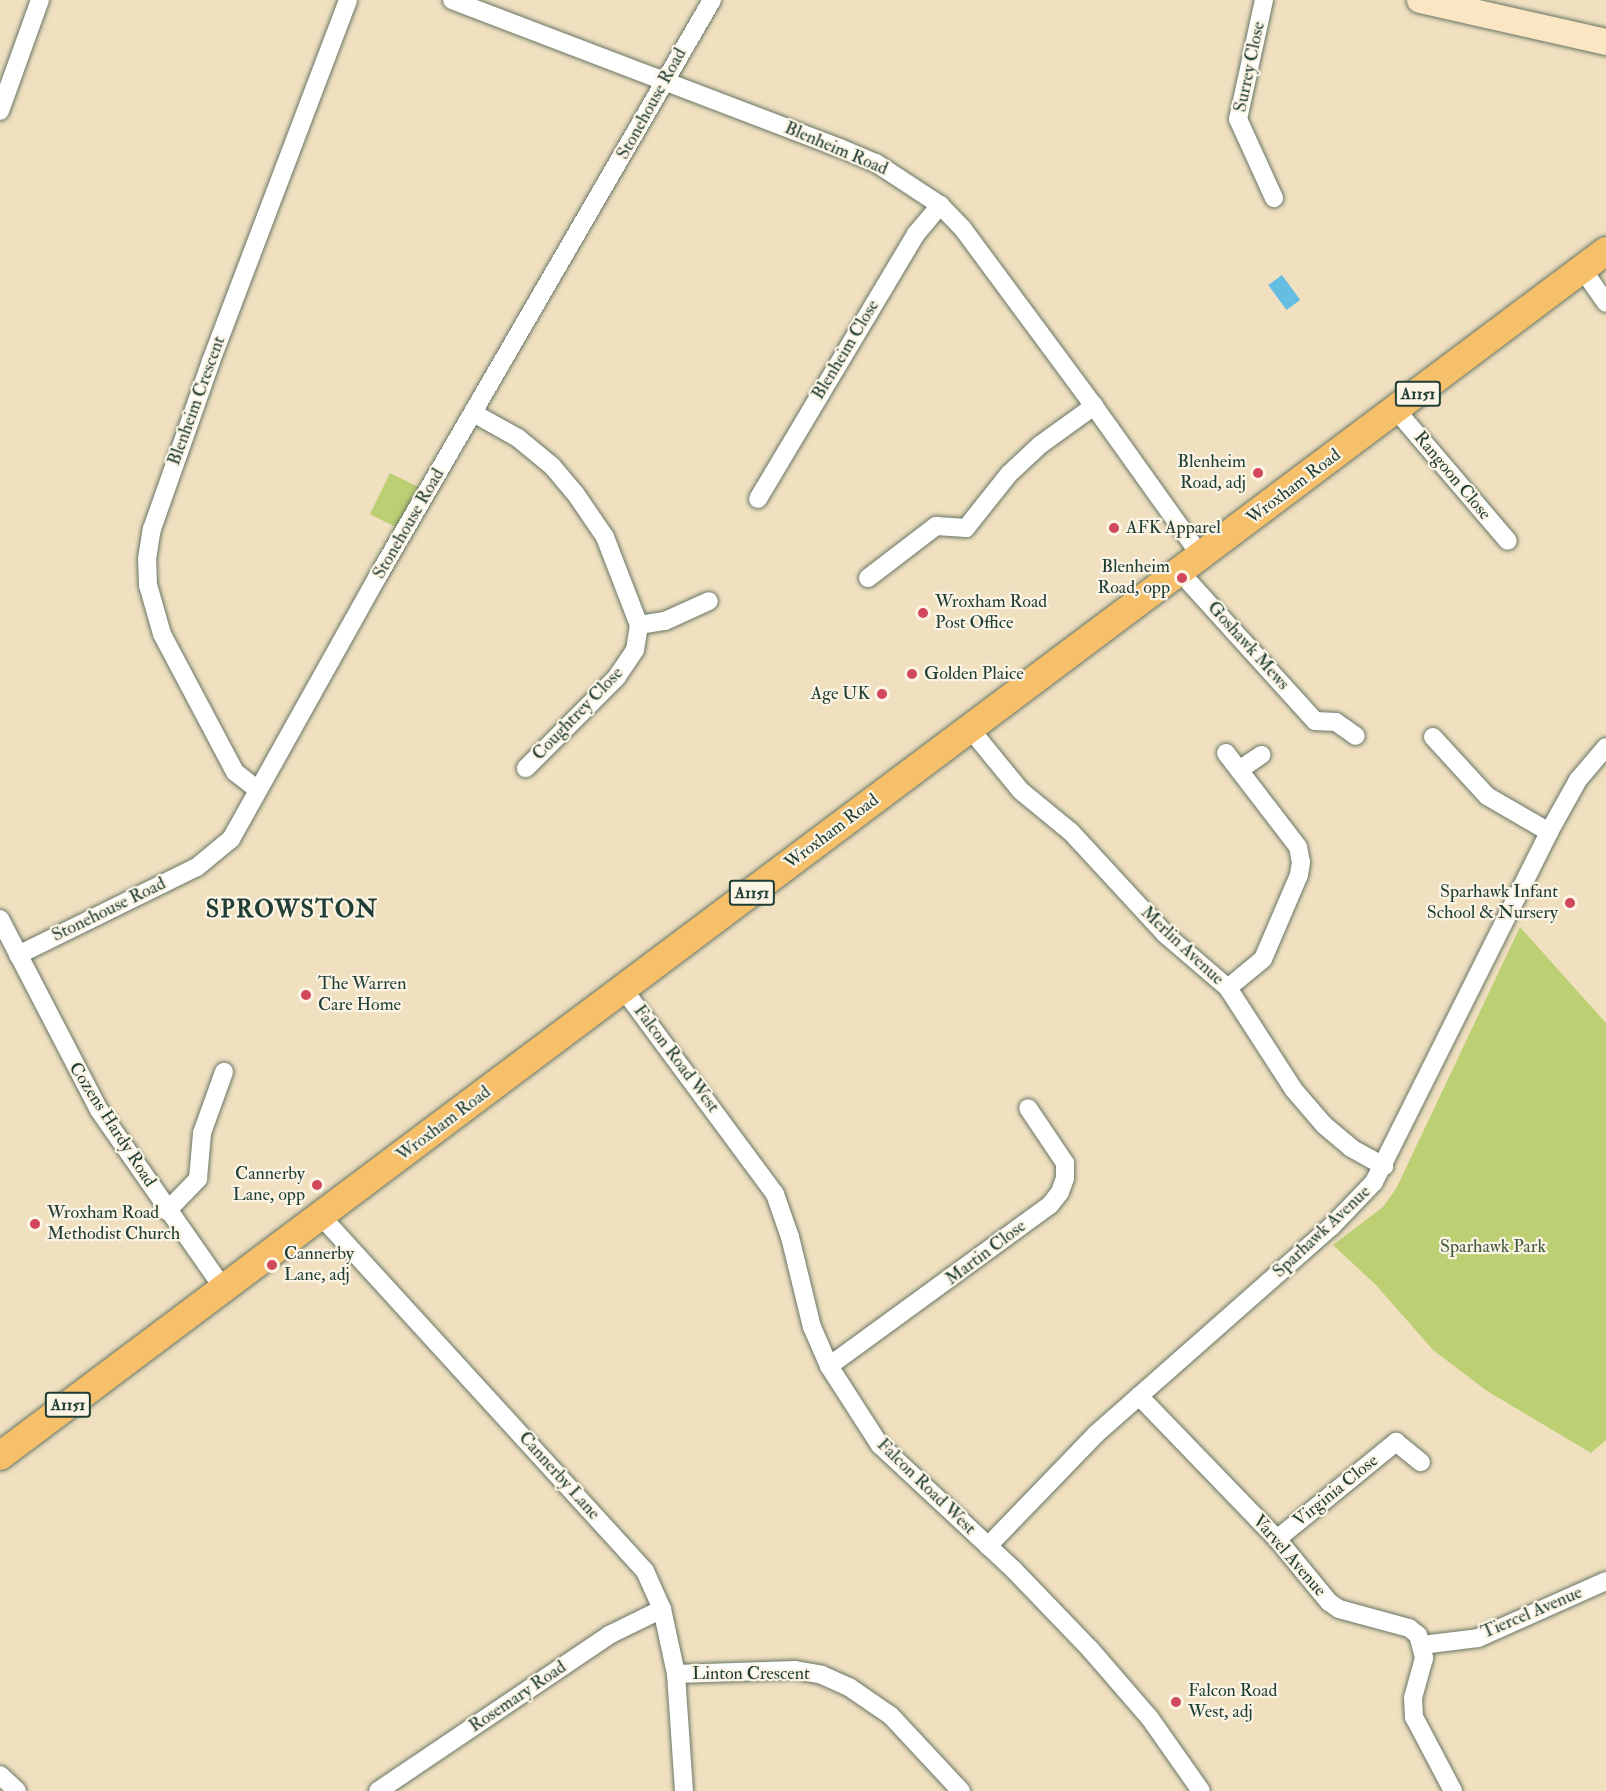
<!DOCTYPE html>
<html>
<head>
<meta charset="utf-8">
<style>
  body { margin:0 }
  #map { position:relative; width:1606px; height:1791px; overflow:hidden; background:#f0e0c0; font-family:"IM FELL Double Pica",serif }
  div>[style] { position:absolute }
  .green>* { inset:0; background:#bccf72; transform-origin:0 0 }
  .water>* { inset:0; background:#65bde2; transform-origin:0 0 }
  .roads { filter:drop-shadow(0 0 2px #687665) drop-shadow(0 0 2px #687665) }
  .street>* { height:18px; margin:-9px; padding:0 9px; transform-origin:9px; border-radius:9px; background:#fff }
  .secondary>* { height:26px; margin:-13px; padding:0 13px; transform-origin:13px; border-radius:13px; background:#fbe6c4 }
  .primary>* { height:28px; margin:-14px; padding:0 14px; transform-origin:14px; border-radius:14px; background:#f6c06b }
  .dots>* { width:16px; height:16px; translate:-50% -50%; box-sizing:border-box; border:3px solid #fcf5e5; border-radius:50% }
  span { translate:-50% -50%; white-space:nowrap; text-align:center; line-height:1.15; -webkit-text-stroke:4.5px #fcf5e5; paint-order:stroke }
  .shield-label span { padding:2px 4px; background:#fcf5e5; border:2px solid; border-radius:4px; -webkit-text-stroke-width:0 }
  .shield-label { font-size:16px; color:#1f3d34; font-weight:700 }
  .street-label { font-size:18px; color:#1f3d34 }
  .poi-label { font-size:18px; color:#1f3d34 }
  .right { translate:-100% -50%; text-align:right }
  .left { translate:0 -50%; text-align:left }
  .park-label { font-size:18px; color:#3e5a40 }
  .district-label { font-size:24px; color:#1f3d34; font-weight:700; letter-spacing:1.5px }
</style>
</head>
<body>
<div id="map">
  <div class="green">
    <div style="left:390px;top:473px;width:34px;height:46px;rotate:26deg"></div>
    <div style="clip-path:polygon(1520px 927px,1606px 1023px,1606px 1440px,1591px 1453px,1487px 1391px,1433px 1350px,1376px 1285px,1333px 1245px,1383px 1207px,1396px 1189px)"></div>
  </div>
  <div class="water">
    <div style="left:1282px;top:275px;width:31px;height:17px;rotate:54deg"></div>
  </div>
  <div class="roads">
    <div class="street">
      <div style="left:452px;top:0;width:415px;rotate:20.9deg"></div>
      <div style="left:840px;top:148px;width:39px;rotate:23deg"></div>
      <div style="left:876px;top:163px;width:77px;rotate:33.3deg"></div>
      <div style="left:940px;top:205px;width:33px;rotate:46deg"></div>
      <div style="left:963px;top:229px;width:220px;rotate:53.5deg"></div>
      <div style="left:1094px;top:406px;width:184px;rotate:54.5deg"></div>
      <div style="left:1264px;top:0;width:122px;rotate:102.3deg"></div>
      <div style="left:1238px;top:119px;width:87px;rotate:65.5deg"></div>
      <div style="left:0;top:111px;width:118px;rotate:-70.2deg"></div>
      <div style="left:1583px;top:270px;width:40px;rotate:55.1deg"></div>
      <div style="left:1396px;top:410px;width:172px;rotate:49.5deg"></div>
      <div style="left:475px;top:414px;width:49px;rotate:29.2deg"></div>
      <div style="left:518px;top:438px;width:44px;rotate:39.5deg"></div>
      <div style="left:552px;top:466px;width:35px;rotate:50deg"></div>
      <div style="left:575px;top:493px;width:53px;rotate:55.7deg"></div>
      <div style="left:605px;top:537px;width:94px;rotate:68.9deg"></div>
      <div style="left:639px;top:625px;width:25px;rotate:99deg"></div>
      <div style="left:635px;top:650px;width:32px;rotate:124deg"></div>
      <div style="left:617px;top:677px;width:129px;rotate:135deg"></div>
      <div style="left:758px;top:499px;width:309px;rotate:-59.2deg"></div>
      <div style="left:916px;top:234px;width:38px;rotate:-50deg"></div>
      <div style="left:1180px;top:572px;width:201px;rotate:47.8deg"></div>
      <div style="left:1315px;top:721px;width:21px;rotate:3deg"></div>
      <div style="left:1336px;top:722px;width:24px;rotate:35deg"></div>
      <div style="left:868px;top:578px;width:86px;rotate:-37.4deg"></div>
      <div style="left:936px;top:526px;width:30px;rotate:4deg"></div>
      <div style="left:966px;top:528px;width:69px;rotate:-51.5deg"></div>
      <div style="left:1009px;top:474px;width:42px;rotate:-43.1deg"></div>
      <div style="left:1040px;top:445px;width:67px;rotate:-35.8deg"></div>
      <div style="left:639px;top:625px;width:26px;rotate:-9deg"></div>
      <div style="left:665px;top:621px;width:48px;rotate:-24.4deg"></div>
      <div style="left:971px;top:730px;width:79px;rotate:50.7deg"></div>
      <div style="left:1021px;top:791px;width:65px;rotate:39.4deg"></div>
      <div style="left:1071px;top:832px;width:139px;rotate:47.3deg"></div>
      <div style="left:1165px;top:934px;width:83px;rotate:40.6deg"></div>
      <div style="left:1228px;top:988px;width:121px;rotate:57.1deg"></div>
      <div style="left:1294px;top:1090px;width:46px;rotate:49.4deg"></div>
      <div style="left:1324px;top:1125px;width:35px;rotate:40deg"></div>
      <div style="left:1351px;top:1148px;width:38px;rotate:29deg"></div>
      <div style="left:1433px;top:737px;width:80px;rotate:47.5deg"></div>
      <div style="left:1487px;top:796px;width:72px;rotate:30.1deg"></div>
      <div style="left:1226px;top:753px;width:118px;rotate:52.5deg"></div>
      <div style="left:1298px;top:847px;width:15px;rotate:79deg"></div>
      <div style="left:1301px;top:862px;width:13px;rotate:99deg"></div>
      <div style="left:1299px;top:875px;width:91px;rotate:113.2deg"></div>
      <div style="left:1263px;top:959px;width:45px;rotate:140.4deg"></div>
      <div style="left:1239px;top:770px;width:27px;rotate:-34deg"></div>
      <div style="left:258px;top:790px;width:29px;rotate:-142deg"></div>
      <div style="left:235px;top:772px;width:156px;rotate:-117.9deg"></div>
      <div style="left:162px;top:634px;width:51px;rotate:-105.9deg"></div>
      <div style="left:148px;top:585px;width:26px;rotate:-92deg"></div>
      <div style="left:147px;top:559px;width:30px;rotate:-81deg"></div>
      <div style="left:152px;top:529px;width:178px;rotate:-70.6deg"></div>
      <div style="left:211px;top:361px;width:386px;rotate:-69.2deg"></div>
      <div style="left:0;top:919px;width:215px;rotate:62.6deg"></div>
      <div style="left:99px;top:1110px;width:218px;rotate:55.1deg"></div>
      <div style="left:18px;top:955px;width:199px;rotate:-26.2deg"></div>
      <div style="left:197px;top:867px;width:44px;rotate:-39.5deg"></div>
      <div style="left:231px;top:839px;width:301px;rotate:-60.8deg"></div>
      <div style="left:378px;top:576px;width:666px;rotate:-59.89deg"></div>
      <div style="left:624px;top:990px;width:254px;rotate:53.5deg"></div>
      <div style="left:775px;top:1194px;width:46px;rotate:70.8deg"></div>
      <div style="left:790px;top:1237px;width:93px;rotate:76.3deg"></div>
      <div style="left:812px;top:1327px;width:43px;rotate:66.4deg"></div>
      <div style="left:829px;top:1366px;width:94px;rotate:57.2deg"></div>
      <div style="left:880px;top:1445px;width:182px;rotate:43deg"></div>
      <div style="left:1013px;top:1569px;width:111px;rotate:46.1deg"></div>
      <div style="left:1090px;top:1649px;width:90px;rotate:49.1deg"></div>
      <div style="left:1149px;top:1717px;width:90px;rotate:54.9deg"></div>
      <div style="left:167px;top:1211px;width:45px;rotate:-45.9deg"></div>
      <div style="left:198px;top:1179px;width:46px;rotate:-85deg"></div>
      <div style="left:202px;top:1133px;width:65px;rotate:-70.2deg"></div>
      <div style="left:320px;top:1215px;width:482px;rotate:47.6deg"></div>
      <div style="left:645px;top:1571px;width:42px;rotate:65.9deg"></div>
      <div style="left:662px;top:1609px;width:66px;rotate:77.8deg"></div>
      <div style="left:676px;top:1674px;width:117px;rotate:86.1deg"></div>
      <div style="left:829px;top:1366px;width:273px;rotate:-36.1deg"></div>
      <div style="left:1050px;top:1205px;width:16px;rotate:-52deg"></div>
      <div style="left:1060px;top:1192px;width:15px;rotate:-70deg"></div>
      <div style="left:1065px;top:1178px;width:15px;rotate:-90deg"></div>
      <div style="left:1065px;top:1163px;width:66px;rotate:-123.9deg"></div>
      <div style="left:1139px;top:1396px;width:199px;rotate:46deg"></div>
      <div style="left:1277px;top:1539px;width:82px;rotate:50.5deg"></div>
      <div style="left:1329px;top:1602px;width:12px;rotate:35deg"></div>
      <div style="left:1339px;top:1609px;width:73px;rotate:15.2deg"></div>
      <div style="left:1409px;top:1628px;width:11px;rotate:38deg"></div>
      <div style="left:1418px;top:1635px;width:24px;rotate:75deg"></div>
      <div style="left:1424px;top:1658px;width:41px;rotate:105.4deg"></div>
      <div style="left:1413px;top:1698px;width:19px;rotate:87deg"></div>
      <div style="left:1414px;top:1717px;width:84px;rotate:62.2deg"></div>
      <div style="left:1277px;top:1539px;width:154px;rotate:-39.2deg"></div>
      <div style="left:1396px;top:1442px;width:32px;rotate:39deg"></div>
      <div style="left:988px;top:1546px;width:156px;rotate:-46deg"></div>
      <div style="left:1096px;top:1434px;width:313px;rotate:-41.4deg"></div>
      <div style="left:1331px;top:1227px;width:62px;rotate:-46.3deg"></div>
      <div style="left:1374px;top:1182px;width:391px;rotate:-63.4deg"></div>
      <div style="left:1549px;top:832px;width:60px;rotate:-60.9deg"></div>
      <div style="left:1578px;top:780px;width:43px;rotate:-49.7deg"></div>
      <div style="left:1422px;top:1645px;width:56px;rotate:-7.1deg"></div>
      <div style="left:1478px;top:1638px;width:140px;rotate:-24deg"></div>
      <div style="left:676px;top:1674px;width:119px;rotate:-1.9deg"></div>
      <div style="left:795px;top:1670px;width:27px;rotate:10deg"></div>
      <div style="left:822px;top:1675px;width:30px;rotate:24deg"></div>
      <div style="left:849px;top:1687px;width:51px;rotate:34.6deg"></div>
      <div style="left:891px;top:1716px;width:103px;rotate:47deg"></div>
      <div style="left:0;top:1775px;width:23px;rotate:43deg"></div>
      <div style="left:378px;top:1791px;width:279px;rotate:-34deg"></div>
      <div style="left:609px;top:1635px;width:59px;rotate:-26.1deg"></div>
    </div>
    <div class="secondary">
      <div style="left:1420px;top:0;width:191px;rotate:12.7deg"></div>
    </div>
    <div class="primary">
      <div style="left:0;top:1456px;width:2008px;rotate:-36.88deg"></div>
    </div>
  </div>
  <div class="dots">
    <div style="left:1258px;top:473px;background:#d1495b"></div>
    <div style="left:1114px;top:528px;background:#d1495b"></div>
    <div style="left:1182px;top:578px;background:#d1495b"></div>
    <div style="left:923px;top:613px;background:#d1495b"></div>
    <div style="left:912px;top:674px;background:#d1495b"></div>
    <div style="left:882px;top:694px;background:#d1495b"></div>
    <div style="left:1570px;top:903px;background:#d1495b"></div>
    <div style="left:306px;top:995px;background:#d1495b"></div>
    <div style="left:317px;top:1185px;background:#d1495b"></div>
    <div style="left:35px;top:1224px;background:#d1495b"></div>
    <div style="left:272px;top:1265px;background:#d1495b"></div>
    <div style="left:1176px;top:1702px;background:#d1495b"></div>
  </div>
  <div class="shield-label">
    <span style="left:1418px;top:394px">A1151</span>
    <span style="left:752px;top:893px">A1151</span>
    <span style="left:68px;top:1405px">A1151</span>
  </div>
  <div class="street-label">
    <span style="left:1250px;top:67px;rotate:-78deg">Surrey Close</span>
    <span style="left:652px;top:104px;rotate:-61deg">Stonehouse Road</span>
    <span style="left:836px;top:149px;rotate:23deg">Blenheim Road</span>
    <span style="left:846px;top:350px;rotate:-59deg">Blenheim Close</span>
    <span style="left:197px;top:401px;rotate:-70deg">Blenheim Crescent</span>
    <span style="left:1452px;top:476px;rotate:50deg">Rangoon Close</span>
    <span style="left:1294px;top:487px;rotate:-37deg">Wroxham Road</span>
    <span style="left:409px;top:524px;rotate:-60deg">Stonehouse Road</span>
    <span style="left:1248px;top:646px;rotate:48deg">Goshawk Mews</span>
    <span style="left:578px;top:714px;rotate:-46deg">Coughtrey Close</span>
    <span style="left:832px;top:832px;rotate:-37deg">Wroxham Road</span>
    <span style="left:109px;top:910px;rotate:-26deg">Stonehouse Road</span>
    <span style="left:1182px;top:946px;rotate:43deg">Merlin Avenue</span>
    <span style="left:676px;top:1059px;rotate:53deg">Falcon Road West</span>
    <span style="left:444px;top:1124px;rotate:-37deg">Wroxham Road</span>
    <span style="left:112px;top:1125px;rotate:57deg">Cozens Hardy Road</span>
    <span style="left:1322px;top:1232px;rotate:-43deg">Sparhawk Avenue</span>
    <span style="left:986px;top:1253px;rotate:-37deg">Martin Close</span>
    <span style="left:559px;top:1476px;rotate:48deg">Cannerby Lane</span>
    <span style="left:926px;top:1487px;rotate:44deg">Falcon Road West</span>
    <span style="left:1336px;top:1491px;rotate:-39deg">Virginia Close</span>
    <span style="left:1289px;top:1556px;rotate:49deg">Varvel Avenue</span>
    <span style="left:1532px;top:1613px;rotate:-23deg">Tiercel Avenue</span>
    <span style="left:751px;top:1674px">Linton Crescent</span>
    <span style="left:518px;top:1697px;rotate:-34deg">Rosemary Road</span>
  </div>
  <div class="poi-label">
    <span class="right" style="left:1246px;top:473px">Blenheim<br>Road, adj</span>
    <span class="left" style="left:1126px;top:528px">AFK Apparel</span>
    <span class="right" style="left:1170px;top:578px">Blenheim<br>Road, opp</span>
    <span class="left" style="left:935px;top:613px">Wroxham Road<br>Post Office</span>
    <span class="left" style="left:924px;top:674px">Golden Plaice</span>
    <span class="right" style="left:870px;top:694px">Age UK</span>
    <span class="right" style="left:1558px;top:903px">Sparhawk Infant<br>School &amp; Nursery</span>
    <span class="left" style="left:318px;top:995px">The Warren<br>Care Home</span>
    <span class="right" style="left:305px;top:1185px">Cannerby<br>Lane, opp</span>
    <span class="left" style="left:47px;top:1224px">Wroxham Road<br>Methodist Church</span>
    <span class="left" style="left:284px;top:1265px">Cannerby<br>Lane, adj</span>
    <span class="left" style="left:1188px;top:1702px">Falcon Road<br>West, adj</span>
  </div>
  <div class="park-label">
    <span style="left:1493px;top:1247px">Sparhawk Park</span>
  </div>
  <div class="district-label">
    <span style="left:292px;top:910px">SPROWSTON</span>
  </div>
</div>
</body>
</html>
